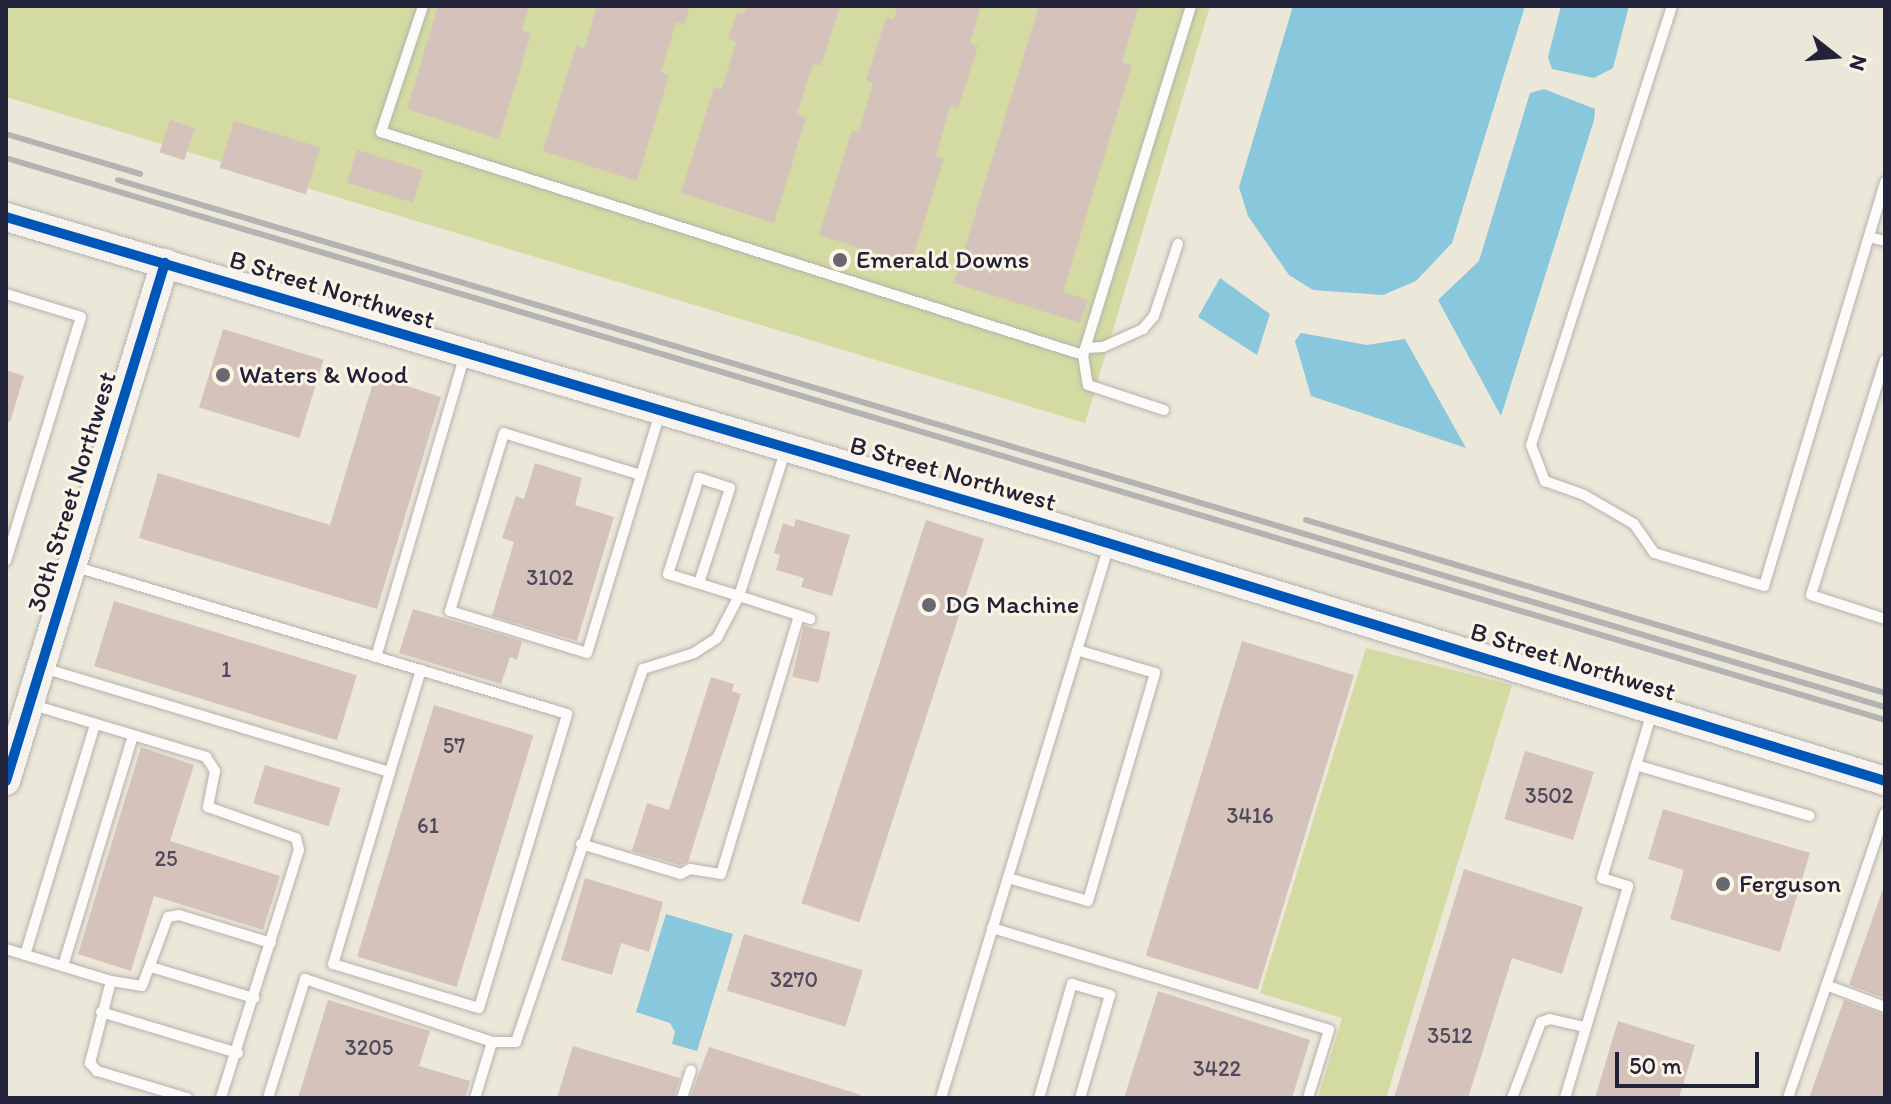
<!DOCTYPE html>
<html>
<head>
<meta charset="utf-8">
<style>
  body { margin:0 }
  #map { position:relative; width:1891px; height:1104px; overflow:hidden; background:#ebe7d9; font-family:Itim,sans-serif }
  div>[style] { position:absolute }
  .green>* { inset:0; background:#d3dba2 }
  .water>* { inset:0; background:#89c8dc }
  .building>* { inset:0; background:#d5c3bb; transform-origin:0 0 }
  .roads { filter:drop-shadow(0 0 2px #b5b2ac) drop-shadow(0 0 2px #b5b2ac) }
  .lane>* { height:10px; margin:-5px; padding:0 5px; transform-origin:5px; border-radius:5px; background:#fcfbf9 }
  .secondary>* { height:28px; margin:-14px; padding:0 14px; transform-origin:14px; border-radius:14px; background:#f6f3ef }
  .rail>* { height:6px; margin:-3px; padding:0 3px; transform-origin:3px; border-radius:3px; background:#b4b3b4 }
  .cycleway>* { height:10px; margin:-5px; padding:0 5px; transform-origin:5px; border-radius:5px; background:#0057b8 }
  .dots>* { width:22px; height:22px; translate:-50% -50%; box-sizing:border-box; border:4px solid #fcf5e5; border-radius:50% }
  span { translate:-50% -50%; white-space:nowrap; text-align:center; line-height:1.15; -webkit-text-stroke:6px #fcf5e5; paint-order:stroke }
  .number-label { font-size:22px; color:#4f4a5b }
  .number-label span { -webkit-text-stroke-width:0 }
  .poi-label { font-size:26px; color:#22223b }
  .left { translate:0 -50%; text-align:left }
  .street-label { font-size:26px; color:#22223b }
  .frame { position:absolute; inset:0; border:8px solid #22223b; pointer-events:none }
  .north { position:absolute; left:1795px; top:16px; width:80px; height:80px; -webkit-text-stroke:6px #fcf5e5; paint-order:stroke; rotate:107deg; font-size:22px; font-weight:700; line-height:32px; text-align:center; color:#22223b }
  .north::after { content:''; display:block; margin:auto; width:28px; height:36px; background:#22223b; clip-path:polygon(50% 0,100% 100%,50% 72%,0 100%) }
  .scale { position:absolute; left:1615px; top:1052px; width:144px; height:36px; box-sizing:border-box; border:4px solid #22223b; border-top:0; padding-left:10px; font-size:24px; line-height:28px; white-space:nowrap; color:#22223b; -webkit-text-stroke:6px #fcf5e5; paint-order:stroke }
</style>
</head>
<body>
<div id="map">
  <div class="green">
    <div style="clip-path:polygon(6px 6px,1210px 6px,1085px 423px,6px 97px)"></div>
    <div style="clip-path:polygon(1366px 648px,1512px 685px,1386px 1098px,1318px 1098px,1342px 1018px,1260px 993px)"></div>
  </div>
  <div class="water">
    <div style="clip-path:polygon(1293px 6px,1525px 6px,1452px 243px,1416px 281px,1383px 295px,1313px 290px,1289px 275px,1248px 216px,1239px 187px)"></div>
    <div style="clip-path:polygon(1561px 6px,1629px 6px,1613px 68px,1594px 78px,1552px 69px,1548px 57px)"></div>
    <div style="clip-path:polygon(1544px 89px,1595px 109px,1594px 120px,1501px 416px,1438px 300px,1479px 261px,1530px 93px)"></div>
    <div style="clip-path:polygon(1220px 278px,1270px 314px,1257px 355px,1198px 317px)"></div>
    <div style="clip-path:polygon(1301px 333px,1367px 345px,1405px 339px,1466px 448px,1311px 396px,1295px 341px)"></div>
    <div style="clip-path:polygon(666px 914px,733px 934px,697px 1051px,672px 1044px,675px 1032px,670px 1023px,636px 1012px)"></div>
  </div>
  <div class="building">
    <div style="clip-path:polygon(438px 6px,529px 6px,522px 30px,531px 33px,499px 139px,407px 109px)"></div>
    <div style="clip-path:polygon(597px 6px,690px 6px,684px 25px,676px 22px,661px 72px,669px 75px,637px 181px,543px 151px,576px 46px,584px 49px)"></div>
    <div style="clip-path:polygon(747px 6px,840px 6px,821px 66px,813px 64px,797px 114px,806px 117px,774px 223px,681px 193px,714px 87px,722px 89px,736px 42px,728px 39px,737px 12px,744px 14px)"></div>
    <div style="clip-path:polygon(897px 6px,981px 6px,970px 43px,978px 46px,958px 109px,950px 106px,936px 156px,944px 158px,911px 264px,819px 235px,852px 130px,859px 132px,873px 83px,866px 80px,886px 18px,894px 20px)"></div>
    <div style="clip-path:polygon(1039px 6px,1139px 6px,1122px 62px,1132px 65px,1063px 292px,1088px 300px,1080px 323px,954px 283px)"></div>
    <div style="left:170px;top:120px;width:26px;height:34px;rotate:18deg"></div>
    <div style="left:234px;top:121px;width:90px;height:49px;rotate:17deg"></div>
    <div style="left:357px;top:150px;width:69px;height:34px;rotate:17deg"></div>
    <div style="left:223px;top:329px;width:105px;height:82px;rotate:17deg"></div>
    <div style="clip-path:polygon(6px 370px,24px 376px,10px 422px,6px 422px)"></div>
    <div style="clip-path:polygon(375px 376px,441px 397px,377px 609px,139px 538px,158px 473px,330px 525px)"></div>
    <div style="clip-path:polygon(535px 463px,582px 478px,575px 505px,614px 517px,577px 641px,492px 616px,514px 542px,502px 538px,516px 496px,524px 499px)"></div>
    <div style="clip-path:polygon(796px 519px,850px 535px,832px 596px,801px 587px,804px 578px,776px 570px,780px 555px,774px 553px,783px 523px,794px 527px)"></div>
    <div style="left:926px;top:520px;width:61px;height:403px;rotate:18deg"></div>
    <div style="left:114px;top:601px;width:254px;height:68px;rotate:17deg"></div>
    <div style="clip-path:polygon(413px 609px,522px 641px,517px 660px,510px 657px,501px 684px,399px 653px)"></div>
    <div style="left:804px;top:626px;width:27px;height:52px;rotate:13deg"></div>
    <div style="left:1242px;top:641px;width:117px;height:329px;rotate:17deg"></div>
    <div style="clip-path:polygon(711px 677px,734px 684px,732px 691px,741px 694px,688px 862px,680px 865px,632px 851px,647px 803px,669px 810px)"></div>
    <div style="left:434px;top:705px;width:104px;height:263px;rotate:17deg"></div>
    <div style="clip-path:polygon(141px 747px,194px 765px,170px 841px,280px 876px,263px 930px,154px 896px,131px 971px,78px 954px)"></div>
    <div style="left:1525px;top:751px;width:72px;height:71px;rotate:17deg"></div>
    <div style="left:265px;top:765px;width:79px;height:40px;rotate:17deg"></div>
    <div style="clip-path:polygon(1663px 809px,1810px 853px,1780px 952px,1670px 919px,1684px 870px,1648px 859px)"></div>
    <div style="clip-path:polygon(1464px 869px,1583px 907px,1562px 974px,1512px 958px,1468px 1098px,1394px 1098px)"></div>
    <div style="clip-path:polygon(585px 878px,663px 902px,649px 952px,621px 943px,612px 975px,561px 960px)"></div>
    <div style="clip-path:polygon(1883px 889px,1885px 890px,1885px 998px,1849px 985px)"></div>
    <div style="left:744px;top:934px;width:124px;height:59px;rotate:17deg"></div>
    <div style="clip-path:polygon(1158px 991px,1310px 1040px,1292px 1098px,1124px 1098px)"></div>
    <div style="clip-path:polygon(328px 1000px,430px 1031px,419px 1066px,470px 1081px,465px 1098px,298px 1098px)"></div>
    <div style="clip-path:polygon(1844px 1000px,1885px 1015px,1885px 1098px,1809px 1098px)"></div>
    <div style="clip-path:polygon(1618px 1021px,1695px 1045px,1679px 1098px,1595px 1098px)"></div>
    <div style="clip-path:polygon(573px 1046px,680px 1078px,674px 1098px,557px 1098px)"></div>
    <div style="clip-path:polygon(709px 1047px,861px 1095px,860px 1098px,690px 1098px)"></div>
  </div>
  <div class="roads">
    <div class="lane">
      <div style="left:423px;top:6px;width:133px;rotate:108.4deg"></div>
      <div style="left:381px;top:132px;width:737px;rotate:17.62deg"></div>
      <div style="left:1083px;top:355px;width:365px;rotate:-72.8deg"></div>
      <div style="left:1672px;top:6px;width:461px;rotate:107.8deg"></div>
      <div style="left:1531px;top:445px;width:39px;rotate:69deg"></div>
      <div style="left:1545px;top:481px;width:41px;rotate:19.7deg"></div>
      <div style="left:1584px;top:495px;width:58px;rotate:30.1deg"></div>
      <div style="left:1634px;top:524px;width:35px;rotate:55deg"></div>
      <div style="left:1654px;top:553px;width:115px;rotate:16.7deg"></div>
      <div style="left:1764px;top:586px;width:422px;rotate:-73.3deg"></div>
      <div style="left:1869px;top:237px;width:16px;rotate:14deg"></div>
      <div style="left:6px;top:294px;width:78px;rotate:17deg"></div>
      <div style="left:81px;top:317px;width:255px;rotate:107.1deg"></div>
      <div style="left:1085px;top:348px;width:18px;rotate:-3deg"></div>
      <div style="left:1103px;top:347px;width:44px;rotate:-24.2deg"></div>
      <div style="left:1143px;top:329px;width:17px;rotate:-50deg"></div>
      <div style="left:1154px;top:316px;width:76px;rotate:-71.6deg"></div>
      <div style="left:1083px;top:355px;width:30px;rotate:81deg"></div>
      <div style="left:1088px;top:385px;width:80px;rotate:18.2deg"></div>
      <div style="left:1885px;top:360px;width:246px;rotate:107.5deg"></div>
      <div style="left:1811px;top:595px;width:78px;rotate:18deg"></div>
      <div style="left:641px;top:475px;width:143px;rotate:-163deg"></div>
      <div style="left:504px;top:433px;width:186px;rotate:106.9deg"></div>
      <div style="left:450px;top:611px;width:143px;rotate:17deg"></div>
      <div style="left:587px;top:653px;width:252px;rotate:-73.1deg"></div>
      <div style="left:699px;top:583px;width:100px;rotate:-71.9deg"></div>
      <div style="left:730px;top:488px;width:33px;rotate:-162deg"></div>
      <div style="left:699px;top:478px;width:101px;rotate:107.9deg"></div>
      <div style="left:668px;top:574px;width:74px;rotate:17.2deg"></div>
      <div style="left:739px;top:596px;width:154px;rotate:-72.3deg"></div>
      <div style="left:376px;top:657px;width:315px;rotate:-73.6deg"></div>
      <div style="left:43px;top:668px;width:362px;rotate:16.7deg"></div>
      <div style="left:390px;top:772px;width:200px;rotate:106.5deg"></div>
      <div style="left:333px;top:964px;width:152px;rotate:16.8deg"></div>
      <div style="left:479px;top:1008px;width:307px;rotate:-73.3deg"></div>
      <div style="left:567px;top:714px;width:516px;rotate:-163.32deg"></div>
      <div style="left:33px;top:705px;width:181px;rotate:16.7deg"></div>
      <div style="left:206px;top:757px;width:17px;rotate:57deg"></div>
      <div style="left:215px;top:771px;width:37px;rotate:101deg"></div>
      <div style="left:208px;top:807px;width:93px;rotate:19.4deg"></div>
      <div style="left:296px;top:838px;width:12px;rotate:76deg"></div>
      <div style="left:299px;top:850px;width:260px;rotate:107.5deg"></div>
      <div style="left:1636px;top:765px;width:181px;rotate:16.3deg"></div>
      <div style="left:390px;top:772px;width:107px;rotate:-73.1deg"></div>
      <div style="left:581px;top:844px;width:104px;rotate:16.7deg"></div>
      <div style="left:681px;top:874px;width:10px;rotate:-29deg"></div>
      <div style="left:690px;top:869px;width:31px;rotate:9deg"></div>
      <div style="left:721px;top:874px;width:270px;rotate:-73.2deg"></div>
      <div style="left:1008px;top:878px;width:83px;rotate:16deg"></div>
      <div style="left:1088px;top:901px;width:238px;rotate:-73.6deg"></div>
      <div style="left:1155px;top:673px;width:81px;rotate:-163.6deg"></div>
      <div style="left:992px;top:928px;width:352px;rotate:16.8deg"></div>
      <div style="left:1329px;top:1030px;width:71px;rotate:107.2deg"></div>
      <div style="left:6px;top:949px;width:110px;rotate:16.9deg"></div>
      <div style="left:111px;top:981px;width:85px;rotate:104.4deg"></div>
      <div style="left:90px;top:1063px;width:11px;rotate:49deg"></div>
      <div style="left:97px;top:1071px;width:94px;rotate:16.7deg"></div>
      <div style="left:25px;top:955px;width:241px;rotate:-73.1deg"></div>
      <div style="left:63px;top:966px;width:241px;rotate:-73.1deg"></div>
      <div style="left:151px;top:967px;width:108px;rotate:16.8deg"></div>
      <div style="left:111px;top:981px;width:31px;rotate:9deg"></div>
      <div style="left:142px;top:986px;width:74px;rotate:-69.4deg"></div>
      <div style="left:168px;top:917px;width:11px;rotate:-10deg"></div>
      <div style="left:179px;top:915px;width:96px;rotate:16.9deg"></div>
      <div style="left:1826px;top:985px;width:63px;rotate:20.4deg"></div>
      <div style="left:101px;top:1012px;width:143px;rotate:16.7deg"></div>
      <div style="left:492px;top:1042px;width:24px"></div>
      <div style="left:516px;top:1042px;width:394px;rotate:-71.2deg"></div>
      <div style="left:643px;top:669px;width:53px;rotate:-17.4deg"></div>
      <div style="left:694px;top:653px;width:27px;rotate:-33deg"></div>
      <div style="left:717px;top:638px;width:47px;rotate:-62.4deg"></div>
      <div style="left:739px;top:596px;width:75px;rotate:17.9deg"></div>
      <div style="left:268px;top:1098px;width:125px;rotate:-72.7deg"></div>
      <div style="left:305px;top:979px;width:197px;rotate:18.6deg"></div>
      <div style="left:492px;top:1042px;width:59px;rotate:106.9deg"></div>
      <div style="left:682px;top:1098px;width:29px;rotate:-72deg"></div>
      <div style="left:941px;top:1098px;width:578px;rotate:-73.1deg"></div>
      <div style="left:1039px;top:1098px;width:119px;rotate:-73.9deg"></div>
      <div style="left:1072px;top:984px;width:40px;rotate:16deg"></div>
      <div style="left:1110px;top:995px;width:107px;rotate:106.2deg"></div>
      <div style="left:1512px;top:1098px;width:81px;rotate:-69.1deg"></div>
      <div style="left:1541px;top:1022px;width:9px;rotate:-18deg"></div>
      <div style="left:1550px;top:1019px;width:37px;rotate:13deg"></div>
      <div style="left:1565px;top:1098px;width:221px;rotate:-73.4deg"></div>
      <div style="left:1628px;top:886px;width:27px;rotate:-163deg"></div>
      <div style="left:1602px;top:878px;width:173px;rotate:-73.2deg"></div>
      <div style="left:1788px;top:1098px;width:301px;rotate:-71.2deg"></div>
    </div>
    <div class="secondary">
      <div style="left:6px;top:217px;width:1101px;rotate:16.46deg"></div>
      <div style="left:1062px;top:529px;width:861px;rotate:17.02deg"></div>
      <div style="left:6px;top:781px;width:542px;rotate:-72.94deg"></div>
    </div>
  </div>
  <div class="rail">
    <div style="left:6px;top:134px;width:140px;rotate:16.6deg"></div>
    <div style="left:6px;top:158px;width:1961px;rotate:16.65deg"></div>
    <div style="left:118px;top:180px;width:1844px;rotate:16.61deg"></div>
    <div style="left:1306px;top:520px;width:604px;rotate:16.64deg"></div>
  </div>
  <div class="cycleway">
    <div style="left:6px;top:217px;width:1101px;rotate:16.46deg"></div>
    <div style="left:1062px;top:529px;width:861px;rotate:17.02deg"></div>
    <div style="left:6px;top:781px;width:542px;rotate:-72.94deg"></div>
  </div>
  <div class="dots">
    <div style="left:840px;top:260px;background:#686772"></div>
    <div style="left:223px;top:375px;background:#686772"></div>
    <div style="left:929px;top:605px;background:#686772"></div>
    <div style="left:1723px;top:884px;background:#686772"></div>
  </div>
  <div class="number-label">
    <span style="left:550px;top:578px">3102</span>
    <span style="left:226px;top:670px">1</span>
    <span style="left:454px;top:746px">57</span>
    <span style="left:1549px;top:796px">3502</span>
    <span style="left:1250px;top:816px">3416</span>
    <span style="left:428px;top:826px">61</span>
    <span style="left:166px;top:859px">25</span>
    <span style="left:794px;top:980px">3270</span>
    <span style="left:1450px;top:1036px">3512</span>
    <span style="left:369px;top:1048px">3205</span>
    <span style="left:1217px;top:1069px">3422</span>
  </div>
  <div class="poi-label">
    <span class="left" style="left:856px;top:260px">Emerald Downs</span>
    <span class="left" style="left:239px;top:375px">Waters &amp; Wood</span>
    <span class="left" style="left:945px;top:605px">DG Machine</span>
    <span class="left" style="left:1739px;top:884px">Ferguson</span>
  </div>
  <div class="street-label">
    <span style="left:332px;top:290px;rotate:17deg">B Street Northwest</span>
    <span style="left:953px;top:474px;rotate:16deg">B Street Northwest</span>
    <span style="left:72px;top:492px;rotate:-73deg">30th Street Northwest</span>
    <span style="left:1573px;top:662px;rotate:17deg">B Street Northwest</span>
  </div>
  <div class="frame"></div>
  <div class="north">N</div>
  <div class="scale">50 m</div>
</div>
</body>
</html>
